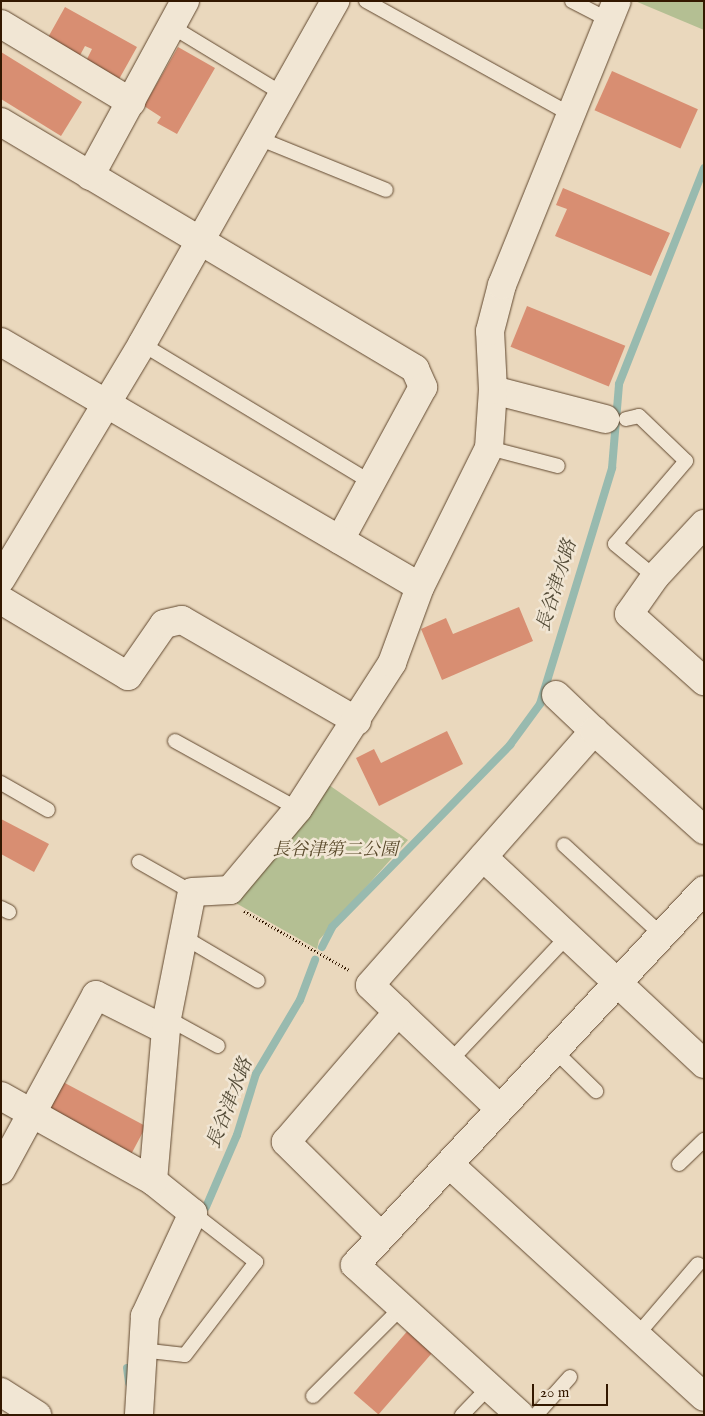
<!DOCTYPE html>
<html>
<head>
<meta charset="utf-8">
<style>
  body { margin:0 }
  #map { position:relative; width:705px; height:1416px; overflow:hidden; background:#ead8bd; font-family:"IM FELL English","Noto Serif JP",serif }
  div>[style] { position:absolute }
  .green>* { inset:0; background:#b4bf93 }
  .stream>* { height:8px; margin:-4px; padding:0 4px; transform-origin:4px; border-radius:4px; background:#98baaf }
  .building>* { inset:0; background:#d88e72; transform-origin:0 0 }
  .path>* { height:3px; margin-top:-1.5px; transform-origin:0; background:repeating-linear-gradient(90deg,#331800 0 1px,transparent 0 3.5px) }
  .roads { filter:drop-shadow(0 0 1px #61482f) drop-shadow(0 0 1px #61482f) }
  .service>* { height:14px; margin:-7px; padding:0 7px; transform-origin:7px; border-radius:7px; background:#f1e6d4 }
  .minor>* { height:28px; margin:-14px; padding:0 14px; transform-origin:14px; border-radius:14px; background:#f1e6d4 }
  span { translate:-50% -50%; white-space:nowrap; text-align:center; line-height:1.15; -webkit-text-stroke:5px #f1e6d4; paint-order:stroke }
  .park-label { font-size:18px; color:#5a4a2c; font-style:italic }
  .water-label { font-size:19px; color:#514935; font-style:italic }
  .frame { position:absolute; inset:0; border:2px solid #331800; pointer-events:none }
  .scale { position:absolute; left:532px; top:1384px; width:76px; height:22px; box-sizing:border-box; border:2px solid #331800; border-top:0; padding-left:6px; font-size:15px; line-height:18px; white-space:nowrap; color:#331800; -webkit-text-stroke:4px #f1e6d4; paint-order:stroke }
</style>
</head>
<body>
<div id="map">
  <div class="green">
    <div style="clip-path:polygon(635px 1px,704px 1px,704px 30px)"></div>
    <div style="clip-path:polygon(329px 785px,408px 840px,319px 940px,317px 949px,234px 902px)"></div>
  </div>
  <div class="stream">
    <div style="left:322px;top:947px;width:22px;rotate:-63deg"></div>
    <div style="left:332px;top:927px;width:255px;rotate:-45.6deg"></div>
    <div style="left:510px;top:745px;width:51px;rotate:-53.8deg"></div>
    <div style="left:540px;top:704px;width:247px;rotate:-73deg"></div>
    <div style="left:612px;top:468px;width:84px;rotate:-85.2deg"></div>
    <div style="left:619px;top:384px;width:232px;rotate:-68.5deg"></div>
    <div style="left:206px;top:1207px;width:78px;rotate:-66.7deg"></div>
    <div style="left:237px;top:1135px;width:64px;rotate:-72.7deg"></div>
    <div style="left:256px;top:1074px;width:86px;rotate:-59.3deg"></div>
    <div style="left:300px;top:1000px;width:43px;rotate:-69.4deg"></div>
    <div style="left:127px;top:1368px;width:15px;rotate:82deg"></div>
  </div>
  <div class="building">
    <div style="clip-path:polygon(65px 7px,137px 47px,118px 81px,85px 63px,92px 49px,85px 46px,78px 59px,46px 41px)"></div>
    <div style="clip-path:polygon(178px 47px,215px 68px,177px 134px,157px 123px,161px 117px,144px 106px)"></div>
    <div style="clip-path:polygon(1px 52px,82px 102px,61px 136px,1px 99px)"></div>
    <div style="left:612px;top:71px;width:94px;height:43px;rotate:24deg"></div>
    <div style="clip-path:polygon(563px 188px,670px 233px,651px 276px,555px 236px,567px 209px,556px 205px)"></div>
    <div style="left:527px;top:306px;width:106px;height:44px;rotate:22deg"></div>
    <div style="clip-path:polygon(519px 607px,533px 641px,442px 680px,421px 629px,446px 618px,453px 634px)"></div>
    <div style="clip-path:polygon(447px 731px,463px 764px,379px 806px,356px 758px,374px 749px,381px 763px)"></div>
    <div style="clip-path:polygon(1px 819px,49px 844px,34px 872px,1px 854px)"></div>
    <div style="left:63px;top:1082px;width:94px;height:36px;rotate:28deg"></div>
    <div style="left:410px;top:1328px;width:33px;height:86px;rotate:41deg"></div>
  </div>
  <div class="path">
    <div style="left:244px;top:911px;width:120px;rotate:29.3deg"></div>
  </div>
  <div class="roads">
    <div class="service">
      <div style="left:366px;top:1px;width:235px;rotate:29deg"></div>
      <div style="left:572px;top:1px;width:42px;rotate:27.2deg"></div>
      <div style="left:171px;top:26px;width:131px;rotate:31.3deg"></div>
      <div style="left:258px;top:138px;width:138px;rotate:22.1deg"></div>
      <div style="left:142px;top:344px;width:267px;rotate:31.1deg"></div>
      <div style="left:626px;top:419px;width:13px;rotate:-13deg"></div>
      <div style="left:639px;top:416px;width:65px;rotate:43.8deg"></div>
      <div style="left:686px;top:461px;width:109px;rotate:130.5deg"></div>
      <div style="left:615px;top:544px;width:52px;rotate:39.5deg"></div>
      <div style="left:489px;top:448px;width:71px;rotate:14.6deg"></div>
      <div style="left:175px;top:741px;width:141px;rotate:28.9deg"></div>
      <div style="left:1px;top:783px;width:54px;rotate:29.9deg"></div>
      <div style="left:564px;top:845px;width:133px;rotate:42.6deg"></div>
      <div style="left:139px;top:862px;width:61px;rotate:29.5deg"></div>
      <div style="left:1px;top:908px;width:9px;rotate:27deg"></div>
      <div style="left:182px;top:936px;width:88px;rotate:30.6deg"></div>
      <div style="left:167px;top:1018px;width:58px;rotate:28.8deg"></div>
      <div style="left:554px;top:1050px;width:59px;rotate:44.3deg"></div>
      <div style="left:450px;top:1061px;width:170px;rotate:-46.7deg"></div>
      <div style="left:679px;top:1164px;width:35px;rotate:-44deg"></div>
      <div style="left:638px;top:1334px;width:92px;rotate:-49.4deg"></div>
      <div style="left:141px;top:1350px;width:44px;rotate:6.5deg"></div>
      <div style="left:185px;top:1355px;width:117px;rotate:-52.6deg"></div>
      <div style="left:256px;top:1262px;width:80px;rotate:-142.1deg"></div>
      <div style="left:313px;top:1396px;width:126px;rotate:-45deg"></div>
      <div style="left:462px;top:1415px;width:39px;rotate:-46deg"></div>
      <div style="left:536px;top:1415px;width:51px;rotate:-48.2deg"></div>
    </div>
    <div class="minor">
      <div style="left:1px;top:24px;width:152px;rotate:31deg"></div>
      <div style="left:1px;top:122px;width:482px;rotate:30.8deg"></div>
      <div style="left:415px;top:369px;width:20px;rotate:66deg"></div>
      <div style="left:423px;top:387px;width:174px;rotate:118.5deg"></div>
      <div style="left:90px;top:176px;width:199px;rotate:-61.5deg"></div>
      <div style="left:1px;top:342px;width:485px;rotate:30.3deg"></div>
      <div style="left:493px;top:390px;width:116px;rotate:14.5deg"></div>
      <div style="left:704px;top:524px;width:72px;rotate:132.8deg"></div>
      <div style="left:655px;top:577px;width:45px;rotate:125.1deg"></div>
      <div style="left:629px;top:614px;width:101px;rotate:41.8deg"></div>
      <div style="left:1px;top:579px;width:274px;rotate:-59deg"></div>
      <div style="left:142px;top:344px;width:394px;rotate:-60.6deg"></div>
      <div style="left:1px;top:600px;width:148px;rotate:30.9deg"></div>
      <div style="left:128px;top:676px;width:63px;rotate:-55.3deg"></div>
      <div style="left:164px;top:624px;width:18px;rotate:-13deg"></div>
      <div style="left:182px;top:620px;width:202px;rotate:30deg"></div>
      <div style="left:556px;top:695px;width:52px;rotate:43.5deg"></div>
      <div style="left:483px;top:857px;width:303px;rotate:43.1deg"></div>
      <div style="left:1px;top:1096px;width:174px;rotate:29.2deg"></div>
      <div style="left:153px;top:1181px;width:51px;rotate:38.7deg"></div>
      <div style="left:193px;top:1213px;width:114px;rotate:115deg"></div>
      <div style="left:145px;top:1316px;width:99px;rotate:93.5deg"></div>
      <div style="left:499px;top:1108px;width:178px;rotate:-136.4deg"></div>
      <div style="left:370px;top:985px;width:339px;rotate:-48.6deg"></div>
      <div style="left:594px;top:731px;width:148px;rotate:42deg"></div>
      <div style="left:449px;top:1164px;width:345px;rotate:42.4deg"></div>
      <div style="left:1px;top:1170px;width:199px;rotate:-61.5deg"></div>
      <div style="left:96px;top:995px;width:78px;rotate:26.6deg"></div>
      <div style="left:153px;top:1181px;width:164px;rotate:-85.1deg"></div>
      <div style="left:167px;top:1018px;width:128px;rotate:-78.8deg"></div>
      <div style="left:192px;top:892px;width:38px;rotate:-3deg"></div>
      <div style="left:230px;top:890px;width:106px;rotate:-50deg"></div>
      <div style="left:298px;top:809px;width:174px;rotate:-57.2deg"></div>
      <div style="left:392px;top:663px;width:81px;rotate:-69.8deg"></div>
      <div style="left:420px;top:587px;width:155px;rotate:-63.6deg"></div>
      <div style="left:489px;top:448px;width:58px;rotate:-86.1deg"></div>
      <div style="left:493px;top:390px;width:59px;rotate:-92.9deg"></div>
      <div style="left:490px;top:331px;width:48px;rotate:-75.4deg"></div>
      <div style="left:502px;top:285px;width:306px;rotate:-68deg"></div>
      <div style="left:381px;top:1236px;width:134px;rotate:-135.3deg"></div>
      <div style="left:286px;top:1142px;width:172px;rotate:-49.3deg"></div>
      <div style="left:1px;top:1392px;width:43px;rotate:32.6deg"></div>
      <div style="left:520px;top:1415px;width:223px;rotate:-137.7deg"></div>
      <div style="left:355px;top:1265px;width:512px;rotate:-47.06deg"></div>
    </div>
  </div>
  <div class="park-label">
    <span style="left:335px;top:851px">長谷津第二公園</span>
  </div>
  <div class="water-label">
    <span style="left:558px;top:586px;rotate:-73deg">長谷津水路</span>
    <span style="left:231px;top:1104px;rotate:-69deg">長谷津水路</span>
  </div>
  <div class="frame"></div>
  <div class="scale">20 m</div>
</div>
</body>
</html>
